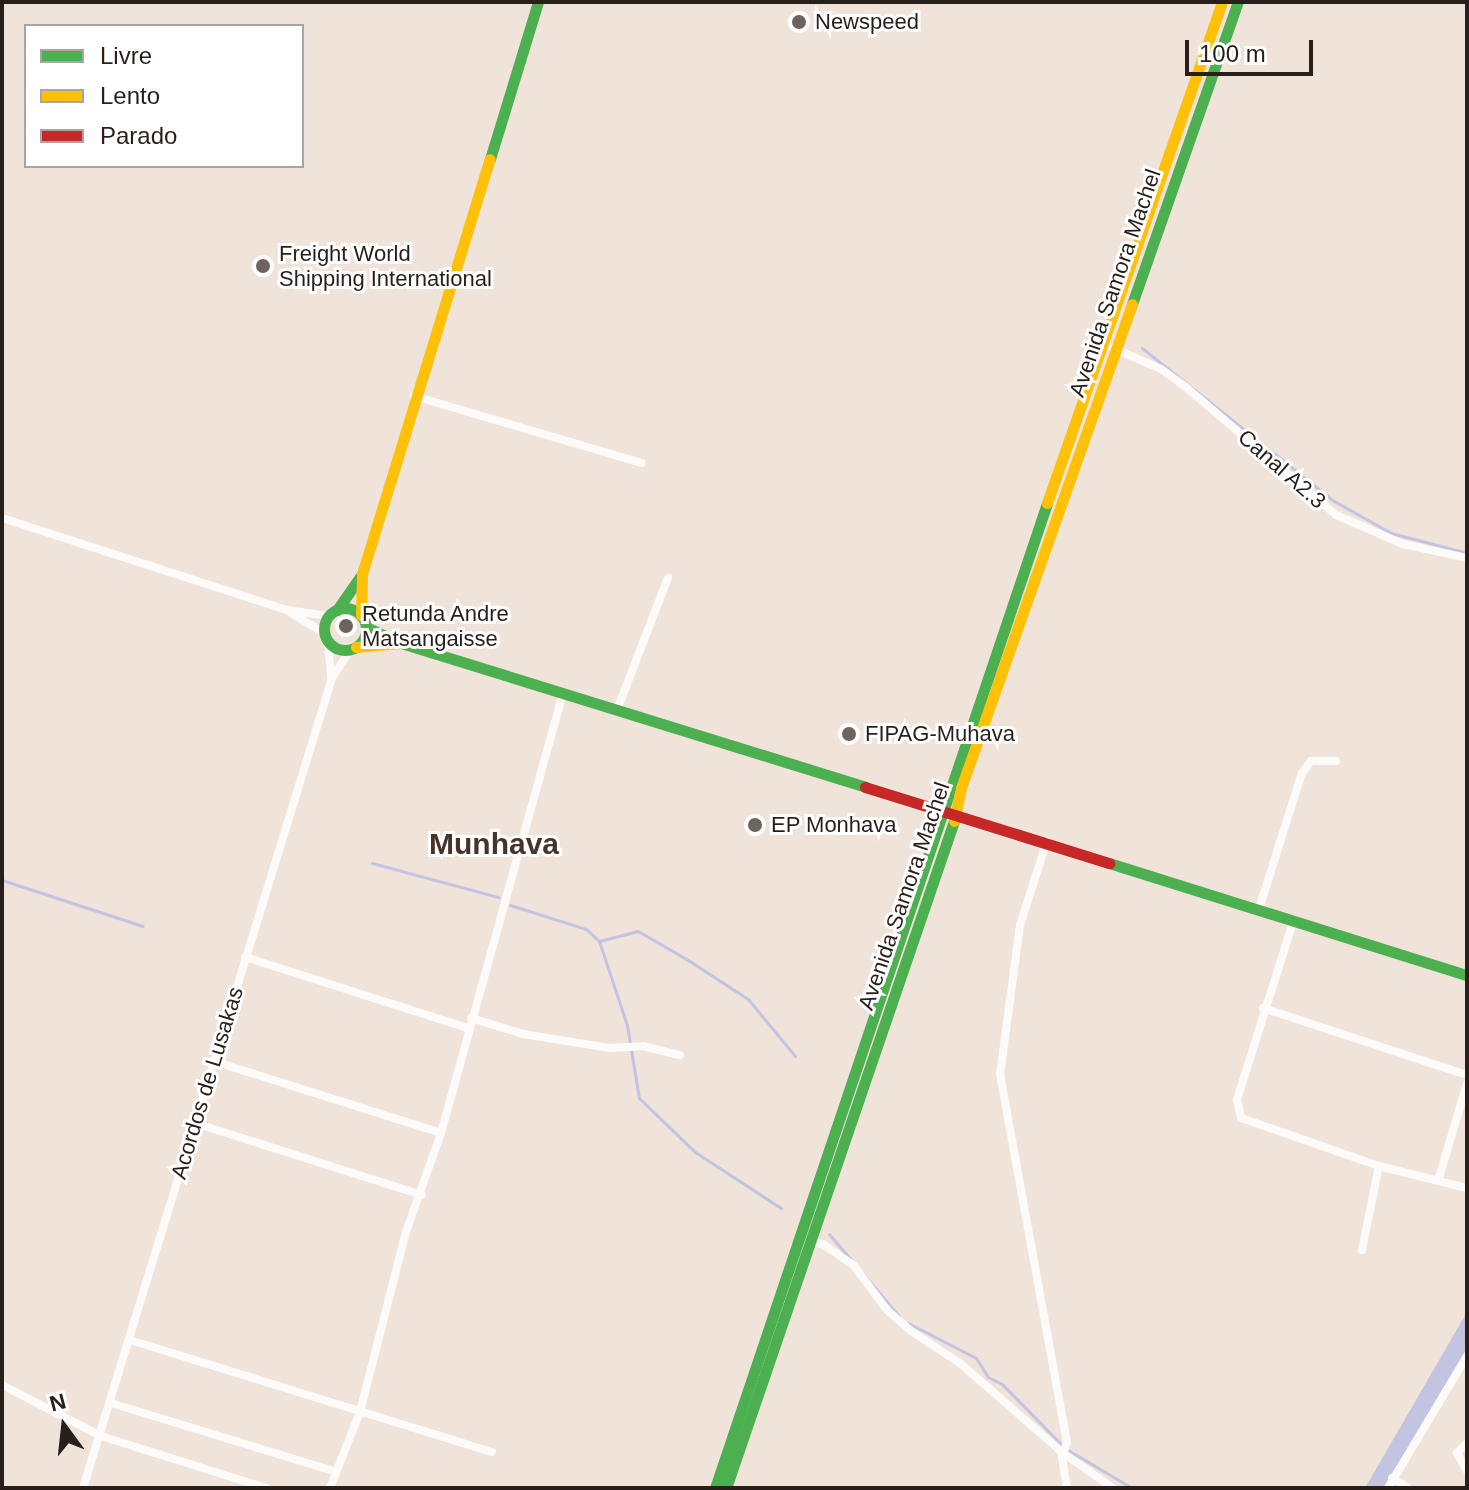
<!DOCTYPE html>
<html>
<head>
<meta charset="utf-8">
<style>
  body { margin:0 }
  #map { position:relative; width:1469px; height:1490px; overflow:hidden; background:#f0e3da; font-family:Helvetica,sans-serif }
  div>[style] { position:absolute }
  .water>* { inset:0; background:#c3c4e2 }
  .stream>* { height:3px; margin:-1.5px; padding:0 1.5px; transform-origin:1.5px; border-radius:1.5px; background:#c3c4e2 }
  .street>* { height:8px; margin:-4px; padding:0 4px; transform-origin:4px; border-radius:4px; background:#fdfbf9 }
  .fast>* { height:11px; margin:-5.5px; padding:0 5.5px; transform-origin:5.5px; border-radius:5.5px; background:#4caf50 }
  .fast>.ring { margin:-5.5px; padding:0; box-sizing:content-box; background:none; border:11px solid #4caf50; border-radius:50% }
  .slow>* { height:11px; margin:-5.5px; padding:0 5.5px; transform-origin:5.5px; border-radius:5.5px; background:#ffc107 }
  .jam>* { height:11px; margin:-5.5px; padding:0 5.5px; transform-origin:5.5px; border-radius:5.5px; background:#c62828 }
  .dots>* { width:22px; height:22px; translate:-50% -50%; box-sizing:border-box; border:4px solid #fff; border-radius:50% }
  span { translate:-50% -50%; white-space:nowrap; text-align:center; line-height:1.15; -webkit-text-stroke:6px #fff; paint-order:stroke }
  .poi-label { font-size:22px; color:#281f1a }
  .left { translate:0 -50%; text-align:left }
  .street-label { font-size:22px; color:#281f1a }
  .district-label { font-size:30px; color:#463428; font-weight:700 }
  .frame { position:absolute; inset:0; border:4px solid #281f1a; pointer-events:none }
  .legend { position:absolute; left:24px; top:24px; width:280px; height:144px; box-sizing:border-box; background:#fff; border:2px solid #a9a5a3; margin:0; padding:10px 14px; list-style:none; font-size:24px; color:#281f1a }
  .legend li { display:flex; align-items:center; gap:16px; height:40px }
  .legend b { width:40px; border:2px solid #a9a5a3 }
  .north { position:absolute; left:24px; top:1386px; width:80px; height:80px; -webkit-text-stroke:6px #fff; paint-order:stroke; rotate:345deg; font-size:22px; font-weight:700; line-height:32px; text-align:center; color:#281f1a }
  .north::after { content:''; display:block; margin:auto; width:28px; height:36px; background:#281f1a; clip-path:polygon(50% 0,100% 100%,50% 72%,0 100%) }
  .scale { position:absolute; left:1185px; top:40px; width:128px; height:36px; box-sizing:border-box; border:4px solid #281f1a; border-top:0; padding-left:10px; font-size:24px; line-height:28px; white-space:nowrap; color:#281f1a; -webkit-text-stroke:6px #fff; paint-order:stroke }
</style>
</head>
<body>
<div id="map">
  <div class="water">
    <div style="clip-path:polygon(1467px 1312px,1467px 1347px,1455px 1372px,1383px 1488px,1365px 1488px)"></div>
  </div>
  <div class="stream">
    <div style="left:1142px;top:348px;width:246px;rotate:38.6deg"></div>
    <div style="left:1334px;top:501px;width:65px;rotate:29.3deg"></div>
    <div style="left:1391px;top:533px;width:79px;rotate:14.7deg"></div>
    <div style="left:372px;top:863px;width:131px;rotate:15.1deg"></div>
    <div style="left:2px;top:880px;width:148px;rotate:18.1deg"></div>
    <div style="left:510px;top:905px;width:80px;rotate:17.5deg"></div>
    <div style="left:586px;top:929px;width:18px;rotate:43deg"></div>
    <div style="left:599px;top:941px;width:89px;rotate:71.6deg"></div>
    <div style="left:627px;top:1025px;width:74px;rotate:80.7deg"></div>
    <div style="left:639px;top:1098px;width:78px;rotate:44deg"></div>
    <div style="left:695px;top:1152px;width:103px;rotate:33.1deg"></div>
    <div style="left:599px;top:941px;width:40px;rotate:-14.4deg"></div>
    <div style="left:638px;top:931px;width:58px;rotate:30.1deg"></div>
    <div style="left:688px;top:960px;width:72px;rotate:33deg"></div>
    <div style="left:748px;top:999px;width:74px;rotate:50.5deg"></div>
    <div style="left:829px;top:1234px;width:108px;rotate:49.5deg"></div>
    <div style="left:908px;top:1323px;width:76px;rotate:27.2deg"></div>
    <div style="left:976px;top:1358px;width:22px;rotate:58deg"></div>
    <div style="left:988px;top:1377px;width:16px;rotate:27deg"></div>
    <div style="left:1002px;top:1384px;width:86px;rotate:45.5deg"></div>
    <div style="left:1068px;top:1450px;width:74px;rotate:30.7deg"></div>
  </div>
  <div class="street">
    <div style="left:1113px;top:348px;width:52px;rotate:23.6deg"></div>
    <div style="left:1161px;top:369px;width:32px;rotate:36deg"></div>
    <div style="left:1187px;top:388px;width:196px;rotate:40.4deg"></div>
    <div style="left:1336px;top:515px;width:73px;rotate:23.4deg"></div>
    <div style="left:1403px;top:544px;width:66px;rotate:12.3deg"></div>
    <div style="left:414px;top:396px;width:237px;rotate:16.4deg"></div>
    <div style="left:2px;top:518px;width:299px;rotate:17.9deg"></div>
    <div style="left:287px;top:610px;width:41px;rotate:8.3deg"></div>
    <div style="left:291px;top:613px;width:39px;rotate:31deg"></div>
    <div style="left:328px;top:641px;width:36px;rotate:85deg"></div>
    <div style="left:617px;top:710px;width:142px;rotate:-68.9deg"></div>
    <div style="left:1047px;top:841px;width:88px;rotate:107.8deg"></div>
    <div style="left:1020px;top:925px;width:150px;rotate:97.6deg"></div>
    <div style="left:1000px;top:1074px;width:374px;rotate:79.7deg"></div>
    <div style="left:1067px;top:1442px;width:16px;rotate:108deg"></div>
    <div style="left:1062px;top:1457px;width:31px;rotate:81deg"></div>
    <div style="left:1259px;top:909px;width:143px;rotate:-72.5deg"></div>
    <div style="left:1302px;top:773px;width:15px;rotate:-53deg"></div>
    <div style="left:1311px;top:761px;width:25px"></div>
    <div style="left:1294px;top:919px;width:190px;rotate:107.5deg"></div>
    <div style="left:1237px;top:1100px;width:18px;rotate:77deg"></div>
    <div style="left:1241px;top:1118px;width:146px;rotate:19.2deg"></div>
    <div style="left:1379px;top:1166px;width:91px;rotate:14deg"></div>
    <div style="left:245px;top:957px;width:234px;rotate:17.7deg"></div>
    <div style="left:1263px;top:1008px;width:215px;rotate:18.2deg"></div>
    <div style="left:471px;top:1018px;width:54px;rotate:17.1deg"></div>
    <div style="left:523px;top:1034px;width:87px;rotate:9.2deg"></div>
    <div style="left:609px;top:1048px;width:34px;rotate:-3deg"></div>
    <div style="left:643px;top:1046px;width:38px;rotate:14deg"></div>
    <div style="left:213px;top:1061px;width:239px;rotate:17.5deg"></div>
    <div style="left:195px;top:1123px;width:238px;rotate:17.6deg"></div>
    <div style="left:1438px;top:1181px;width:101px;rotate:-73.4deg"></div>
    <div style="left:809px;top:1242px;width:14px;rotate:8deg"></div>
    <div style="left:823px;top:1244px;width:38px;rotate:35deg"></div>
    <div style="left:854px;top:1266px;width:55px;rotate:53.1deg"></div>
    <div style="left:887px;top:1310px;width:32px;rotate:41deg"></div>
    <div style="left:911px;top:1331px;width:60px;rotate:33.4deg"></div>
    <div style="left:961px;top:1364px;width:135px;rotate:41.1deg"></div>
    <div style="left:1063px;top:1453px;width:61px;rotate:35deg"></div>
    <div style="left:1362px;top:1250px;width:86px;rotate:-78.6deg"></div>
    <div style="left:130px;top:1340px;width:379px;rotate:17.2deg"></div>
    <div style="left:2px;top:1385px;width:111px;rotate:27.3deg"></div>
    <div style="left:101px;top:1436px;width:173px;rotate:17.5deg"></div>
    <div style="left:111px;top:1403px;width:235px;rotate:17deg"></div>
    <div style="left:1467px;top:1443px;width:14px;rotate:135deg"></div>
    <div style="left:1457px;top:1453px;width:21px;rotate:61deg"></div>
    <div style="left:1392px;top:1478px;width:19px;rotate:32deg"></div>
    <div style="left:83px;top:1488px;width:847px;rotate:-72.91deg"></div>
    <div style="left:332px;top:678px;width:33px;rotate:-57deg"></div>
    <div style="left:330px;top:1488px;width:82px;rotate:-68.5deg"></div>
    <div style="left:360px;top:1412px;width:186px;rotate:-75.7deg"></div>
    <div style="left:406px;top:1232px;width:105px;rotate:-70.5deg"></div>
    <div style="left:441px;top:1133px;width:457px;rotate:-74.5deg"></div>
    <div style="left:1388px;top:1488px;width:154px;rotate:-59.1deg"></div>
  </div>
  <div class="fast">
    <div style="left:490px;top:159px;width:164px;rotate:-73deg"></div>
    <div style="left:1132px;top:304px;width:320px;rotate:-70.7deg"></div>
    <div class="ring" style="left:324px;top:608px;width:31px;height:31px"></div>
    <div style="left:337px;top:610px;width:44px;rotate:-55.2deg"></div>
    <div style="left:366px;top:627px;width:38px;rotate:25deg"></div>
    <div style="left:401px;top:643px;width:486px;rotate:17.2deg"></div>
    <div style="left:1109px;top:863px;width:375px;rotate:17.4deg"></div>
    <div style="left:715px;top:1488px;width:1039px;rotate:-71.37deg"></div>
    <div style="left:726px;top:1488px;width:705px;rotate:-71.13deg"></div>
  </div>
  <div class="slow">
    <div style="left:1047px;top:503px;width:531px;rotate:-70.75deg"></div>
    <div style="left:361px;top:615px;width:41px;rotate:-88.6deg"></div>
    <div style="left:362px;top:574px;width:434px;rotate:-72.9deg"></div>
    <div style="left:356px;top:647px;width:44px;rotate:-5.2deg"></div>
    <div style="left:954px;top:821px;width:34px;rotate:-78deg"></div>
    <div style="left:961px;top:788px;width:513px;rotate:-70.54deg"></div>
  </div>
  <div class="jam">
    <div style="left:865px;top:787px;width:256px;rotate:17.3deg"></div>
  </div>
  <div class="dots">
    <div style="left:799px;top:22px;background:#6e645d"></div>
    <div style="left:263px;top:266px;background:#6e645d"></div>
    <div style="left:346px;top:626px;background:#6e645d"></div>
    <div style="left:849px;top:734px;background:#6e645d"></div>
    <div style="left:755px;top:825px;background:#6e645d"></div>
  </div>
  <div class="poi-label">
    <span class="left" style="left:815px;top:22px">Newspeed</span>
    <span class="left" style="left:279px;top:266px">Freight World<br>Shipping International</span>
    <span class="left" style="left:362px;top:626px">Retunda Andre<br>Matsangaisse</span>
    <span class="left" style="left:865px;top:734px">FIPAG-Muhava</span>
    <span class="left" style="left:771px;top:825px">EP Monhava</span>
  </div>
  <div class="street-label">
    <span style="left:1115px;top:283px;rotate:-71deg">Avenida Samora Machel</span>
    <span style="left:1282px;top:469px;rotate:41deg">Canal A2.3</span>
    <span style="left:904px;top:896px;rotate:-71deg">Avenida Samora Machel</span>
    <span style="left:207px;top:1083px;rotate:-73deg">Acordos de Lusakas</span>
  </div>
  <div class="district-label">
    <span style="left:494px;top:844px">Munhava</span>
  </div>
  <div class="frame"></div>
  <ul class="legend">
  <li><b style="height:10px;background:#4caf50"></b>Livre</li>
  <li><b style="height:10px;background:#ffc107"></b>Lento</li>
  <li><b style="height:10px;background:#c62828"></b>Parado</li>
  </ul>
  <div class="north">N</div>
  <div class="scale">100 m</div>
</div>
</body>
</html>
